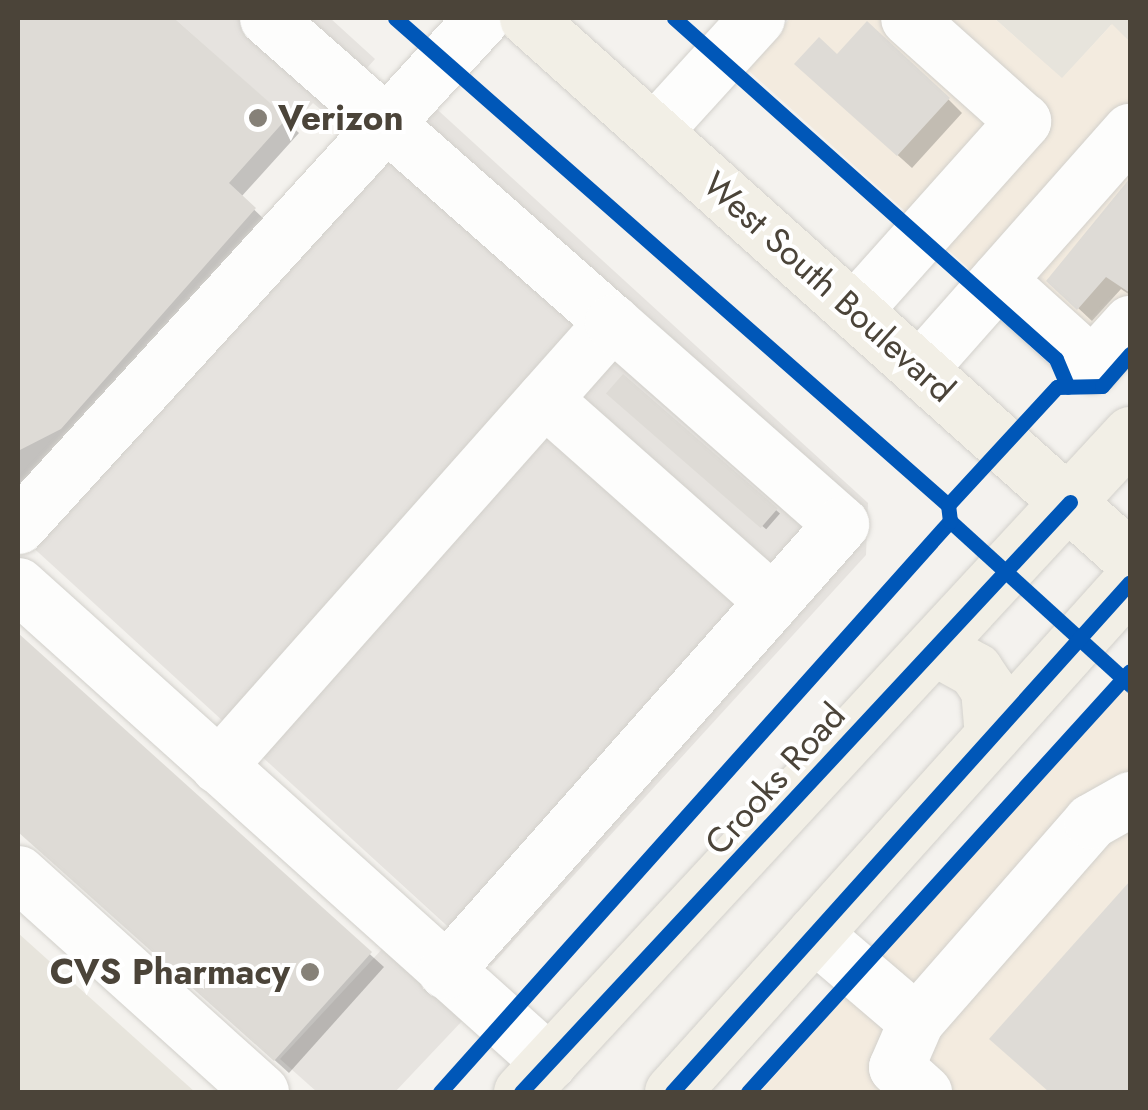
<!DOCTYPE html>
<html>
<head>
<meta charset="utf-8">
<style>
  body { margin:0 }
  #map { position:relative; width:1148px; height:1110px; overflow:hidden; background:#f4f2ee; font-family:Jost,sans-serif }
  div>[style] { position:absolute }
  .residential>* { inset:0; background:#e7e4dc }
  .commercial>* { inset:0; background:#f3ebdf }
  .parking>* { inset:0; background:#e6e3df }
  .shadow>* { inset:0; background:#0003; transform-origin:0 0 }
  .building>* { inset:0; background:#dedbd6; transform-origin:0 0 }
  .roads { filter:drop-shadow(0 0 2px #d2d0cb) drop-shadow(0 0 2px #d2d0cb) }
  .minor>* { height:55px; margin:-27.5px; padding:0 27.5px; transform-origin:27.5px; border-radius:27.5px; background:#fdfdfc }
  .major>* { height:55px; margin:-27.5px; padding:0 27.5px; transform-origin:27.5px; border-radius:27.5px; background:#f2efe6 }
  .cycleway>* { height:15px; margin:-7.5px; padding:0 7.5px; transform-origin:7.5px; border-radius:7.5px; background:#0057b8 }
  .dots>* { width:28px; height:28px; translate:-50% -50%; box-sizing:border-box; border:5px solid #fff; border-radius:50% }
  span { translate:-50% -50%; white-space:nowrap; text-align:center; line-height:1.15; -webkit-text-stroke:8px #fff; paint-order:stroke }
  .poi-label { font-size:35px; color:#4b4439; font-weight:700 }
  .left { translate:0 -50%; text-align:left }
  .right { translate:-100% -50%; text-align:right }
  .street-label { font-size:35px; color:#4b4439 }
  .frame { position:absolute; inset:0; border:20px solid #4b4439; pointer-events:none }
</style>
</head>
<body>
<div id="map">
  <div class="residential">
    <div style="clip-path:polygon(994px 18px,1130px 18px,1130px 42px,1111px 25px,1062px 79px)"></div>
    <div style="clip-path:polygon(18px 933px,195px 1092px,18px 1092px)"></div>
  </div>
  <div class="commercial">
    <div style="clip-path:polygon(790px 18px,994px 18px,1062px 78px,1112px 24px,1130px 42px,1130px 343px,1095px 382px,748px 70px)"></div>
    <div style="clip-path:polygon(1124px 687px,1130px 693px,1130px 1092px,760px 1092px)"></div>
  </div>
  <div class="parking">
    <div style="clip-path:polygon(174px 18px,330px 18px,375px 59px,326px 114px,313px 103px,293px 124px)"></div>
    <div style="clip-path:polygon(429px 102px,868px 503px,866px 555px,491px 966px,27px 542px)"></div>
    <div style="clip-path:polygon(384px 947px,463px 1020px,395px 1092px,317px 1092px,280px 1059px)"></div>
  </div>
  <div class="shadow">
    <div style="clip-path:polygon(18px 18px,170px 18px,299px 133px,241px 197px,268px 223px,18px 490px)"></div>
    <div style="clip-path:polygon(838px 57px,948px 99px,962px 113px,912px 168px,811px 77px)"></div>
    <div style="clip-path:polygon(1130px 183px,1130px 295px,1121px 289px,1092px 321px,1049px 281px)"></div>
    <div style="left:623px;top:377px;width:208px;height:21px;rotate:41deg"></div>
    <div style="clip-path:polygon(18px 636px,384px 967px,289px 1073px,18px 830px)"></div>
    <div style="clip-path:polygon(1130px 885px,1130px 1092px,1051px 1092px,992px 1039px)"></div>
  </div>
  <div class="building">
    <div style="clip-path:polygon(18px 18px,174px 18px,287px 118px,229px 183px,256px 208px,61px 429px,18px 451px)"></div>
    <div style="clip-path:polygon(867px 21px,950px 98px,897px 156px,794px 64px,819px 37px,837px 54px)"></div>
    <div style="clip-path:polygon(1130px 178px,1130px 293px,1106px 277px,1077px 310px,1046px 281px)"></div>
    <div style="left:623px;top:374px;width:205px;height:26px;rotate:41deg"></div>
    <div style="clip-path:polygon(18px 633px,372px 952px,274px 1061px,18px 832px)"></div>
    <div style="clip-path:polygon(1130px 881px,1130px 1092px,1049px 1092px,989px 1039px)"></div>
  </div>
  <div class="roads">
    <div class="minor">
      <div style="left:267px;top:18px;width:460px;rotate:41.4deg"></div>
      <div style="left:654px;top:131px;width:153px;rotate:-47.7deg"></div>
      <div style="left:998px;top:280px;width:127px;rotate:42.1deg"></div>
      <div style="left:1092px;top:365px;width:57px;rotate:-47.9deg"></div>
      <div style="left:854px;top:310px;width:254px;rotate:-48.2deg"></div>
      <div style="left:1023px;top:121px;width:154px;rotate:-138.2deg"></div>
      <div style="left:920px;top:368px;width:317px;rotate:-48.5deg"></div>
      <div style="left:544px;top:399px;width:305px;rotate:41.5deg"></div>
      <div style="left:18px;top:526px;width:688px;rotate:-47.59deg"></div>
      <div style="left:18px;top:585px;width:714px;rotate:41.93deg"></div>
      <div style="left:218px;top:766px;width:594px;rotate:-48.41deg"></div>
      <div style="left:612px;top:322px;width:305px;rotate:41.4deg"></div>
      <div style="left:841px;top:524px;width:597px;rotate:131.54deg"></div>
      <div style="left:18px;top:873px;width:327px;rotate:42deg"></div>
      <div style="left:814px;top:934px;width:134px;rotate:40.5deg"></div>
      <div style="left:916px;top:1021px;width:50px;rotate:113.5deg"></div>
      <div style="left:896px;top:1067px;width:38px;rotate:42deg"></div>
      <div style="left:916px;top:1021px;width:266px;rotate:-48.8deg"></div>
      <div style="left:1091px;top:821px;width:45px;rotate:-29.4deg"></div>
    </div>
    <div class="major">
      <div style="left:527px;top:18px;width:809px;rotate:41.85deg"></div>
      <div style="left:935px;top:648px;width:46px;rotate:28.8deg"></div>
      <div style="left:975px;top:670px;width:23px;rotate:56deg"></div>
      <div style="left:988px;top:689px;width:47px;rotate:85.1deg"></div>
      <div style="left:521px;top:1092px;width:897px;rotate:-47.21deg"></div>
      <div style="left:672px;top:1092px;width:685px;rotate:-48.07deg"></div>
    </div>
  </div>
  <div class="cycleway">
    <div style="left:395px;top:18px;width:737px;rotate:41.37deg"></div>
    <div style="left:674px;top:18px;width:512px;rotate:41.75deg"></div>
    <div style="left:1056px;top:359px;width:30px;rotate:67deg"></div>
    <div style="left:950px;top:521px;width:244px;rotate:42.3deg"></div>
    <div style="left:440px;top:1092px;width:766px;rotate:-48.23deg"></div>
    <div style="left:950px;top:521px;width:16px;rotate:-97deg"></div>
    <div style="left:948px;top:505px;width:161px;rotate:-47.3deg"></div>
    <div style="left:1057px;top:387px;width:45px;rotate:-1.3deg"></div>
    <div style="left:1102px;top:386px;width:43px;rotate:-48.8deg"></div>
    <div style="left:521px;top:1092px;width:806px;rotate:-47.06deg"></div>
    <div style="left:672px;top:1092px;width:685px;rotate:-48.07deg"></div>
    <div style="left:748px;top:1092px;width:568px;rotate:-47.78deg"></div>
  </div>
  <div class="dots">
    <div style="left:258px;top:118px;background:#868178"></div>
    <div style="left:310px;top:972px;background:#868178"></div>
  </div>
  <div class="poi-label">
    <span class="left" style="left:278px;top:118px">Verizon</span>
    <span class="right" style="left:290px;top:972px">CVS Pharmacy</span>
  </div>
  <div class="street-label">
    <span style="left:829px;top:287px;rotate:42deg">West South Boulevard</span>
    <span style="left:775px;top:779px;rotate:-48deg">Crooks Road</span>
  </div>
  <div class="frame"></div>
</div>
</body>
</html>
